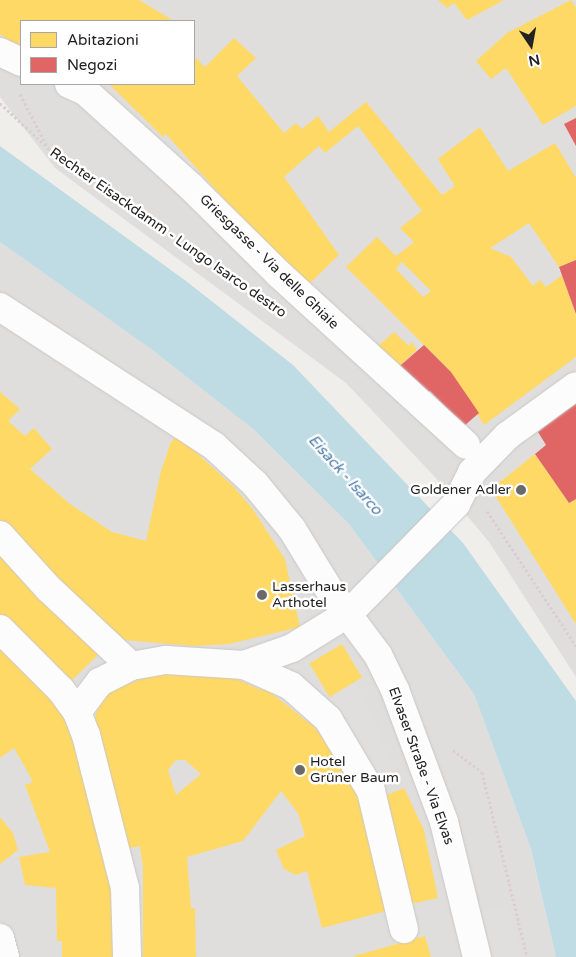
<!DOCTYPE html>
<html>
<head>
<meta charset="utf-8">
<style>
  body { margin:0 }
  #map { position:relative; width:576px; height:957px; overflow:hidden; background:#f0eeeb; font-family:"Varela Round",sans-serif }
  div>[style] { position:absolute }
  .residential>* { inset:0; background:#dfdedc }
  .parking>* { inset:0; background:#e0dfde }
  .water>* { inset:0; background:#bfdbe3 }
  .homes>* { inset:0; background:#ffd966; transform-origin:0 0 }
  .shops>* { inset:0; background:#e06666 }
  .path>* { height:3px; margin-top:-1.5px; transform-origin:0; background:repeating-linear-gradient(90deg,#dccecd 0 2.5px,transparent 0 5px) }
  .roads { filter:drop-shadow(0 0 1px #c9c8c7) drop-shadow(0 0 1px #c9c8c7) }
  .street>* { height:28px; margin:-14px; padding:0 14px; transform-origin:14px; border-radius:14px; background:#fdfcfc }
  .dots>* { width:14px; height:14px; translate:-50% -50%; box-sizing:border-box; border:2px solid #fff; border-radius:50% }
  span { translate:-50% -50%; white-space:nowrap; text-align:center; line-height:1.15; -webkit-text-stroke:5px #fff; paint-order:stroke }
  .street-label { font-size:14px; color:#222 }
  .poi-label { font-size:14px; color:#222 }
  .right { translate:-100% -50%; text-align:right }
  .left { translate:0 -50%; text-align:left }
  .water-label { font-size:15px; color:#4a7aab; font-style:italic }
  .legend { position:absolute; left:20px; top:20px; width:175px; height:65px; box-sizing:border-box; background:#fff; border:1px solid #a7a7a7; margin:0; padding:6px 9px; list-style:none; font-size:15px; color:#222 }
  .legend li { display:flex; align-items:center; gap:10px; height:25px }
  .legend b { width:25px; border:1px solid #a7a7a7 }
  .north { position:absolute; left:506px; top:20px; width:50px; height:50px; -webkit-text-stroke:4px #fff; paint-order:stroke; rotate:168deg; font-size:14px; font-weight:700; line-height:20px; text-align:center; color:#222 }
  .north::after { content:''; display:block; margin:auto; width:18px; height:22px; background:#222; clip-path:polygon(50% 0,100% 100%,50% 72%,0 100%) }
</style>
</head>
<body>
<div id="map">
  <div class="residential">
    <div style="clip-path:polygon(evenodd,0 0,576px 0,576px 677px,489px 542px,434px 476px,346px 383px,55px 168px,0 97px,0 0,21px 21px,194px 21px,194px 84px,21px 84px,21px 21px)"></div>
    <div style="clip-path:polygon(0 242px,151px 349px,253px 429px,349px 524px,474px 694px,531px 849px,556px 957px,0 957px)"></div>
  </div>
  <div class="parking">
    <div style="clip-path:polygon(356px 682px,400px 781px,371px 791px,328px 719px,331px 698px)"></div>
    <div style="clip-path:polygon(509px 905px,522px 957px,477px 957px,466px 915px)"></div>
  </div>
  <div class="water">
    <div style="clip-path:polygon(0 146px,186px 281px,293px 365px,463px 543px,576px 701px,576px 957px,556px 957px,531px 849px,474px 694px,349px 524px,253px 429px,151px 349px,0 242px)"></div>
  </div>
  <div class="homes">
    <div style="clip-path:polygon(0 0,139px 0,174px 21px,21px 21px,19px 49px,0 34px)"></div>
    <div style="clip-path:polygon(438px 0,504px 0,467px 20px,454px 3px,447px 8px)"></div>
    <div style="clip-path:polygon(571px 0,576px 8px,576px 106px,543px 125px,506px 68px,491px 79px,476px 61px,507px 33px)"></div>
    <div style="clip-path:polygon(evenodd,234px 38px,256px 58px,237px 76px,284px 133px,296px 123px,302px 129px,318px 116px,329px 132px,366px 102px,442px 195px,455px 186px,438px 159px,480px 127px,508px 171px,555px 143px,576px 178px,576px 260px,559px 267px,529px 223px,490px 248px,511px 257px,533px 286px,540px 280px,546px 287px,562px 275px,576px 315px,576px 357px,484px 425px,451px 372px,346px 267px,377px 237px,396px 256px,414px 242px,400px 228px,422px 211px,358px 126px,325px 153px,319px 146px,284px 177px,339px 255px,304px 289px,166px 134px,163px 137px,109px 84px,194px 84px,194px 56px,205px 67px,234px 38px,402px 262px,431px 291px,423px 297px,396px 269px,402px 262px)"></div>
    <div style="clip-path:polygon(394px 332px,409px 346px,412px 342px,417px 350px,394px 371px,371px 352px)"></div>
    <div style="clip-path:polygon(0 392px,20px 409px,8px 421px,25px 436px,34px 428px,52px 449px,30px 469px,70px 504px,112px 532px,146px 541px,161px 471px,171px 442px,177px 435px,232px 485px,252px 508px,285px 559px,300px 627px,229px 644px,193px 646px,124px 640px,93px 621px,0 529px)"></div>
    <div style="clip-path:polygon(535px 454px,569px 503px,576px 499px,576px 624px,491px 489px)"></div>
    <div style="clip-path:polygon(0 551px,100px 653px,68px 684px,0 615px)"></div>
    <div style="clip-path:polygon(0 642px,53px 695px,77px 732px,112px 888px,113px 957px,62px 957px,62px 941px,57px 941px,56px 888px,25px 885px,19px 857px,50px 852px,25px 785px,33px 782px,21px 760px,14px 748px,0 758px)"></div>
    <div style="left:342px;top:644px;width:39px;height:38px;rotate:59deg"></div>
    <div style="clip-path:polygon(evenodd,166px 670px,226px 674px,261px 690px,265px 688px,313px 726px,332px 748px,363px 804px,390px 910px,322px 928px,307px 871px,296px 875px,284px 869px,276px 850px,305px 836px,298px 813px,281px 791px,243px 841px,187px 857px,191px 908px,195px 908px,196px 957px,143px 957px,143px 868px,140px 846px,125px 849px,94px 725px,97px 710px,109px 691px,166px 670px,176px 760px,185px 760px,201px 774px,176px 795px,168px 770px,176px 760px)"></div>
    <div style="clip-path:polygon(404px 788px,424px 830px,438px 898px,406px 905px,390px 834px,395px 831px,382px 797px)"></div>
    <div style="clip-path:polygon(0 817px,13px 833px,18px 850px,0 864px)"></div>
    <div style="clip-path:polygon(425px 936px,431px 957px,355px 957px,354px 956px)"></div>
  </div>
  <div class="shops">
    <div style="clip-path:polygon(576px 118px,576px 146px,564px 124px)"></div>
    <div style="clip-path:polygon(576px 260px,576px 314px,559px 267px)"></div>
    <div style="clip-path:polygon(424px 345px,451px 372px,479px 413px,464px 426px,430px 391px,423px 397px,394px 371px)"></div>
    <div style="clip-path:polygon(576px 403px,576px 499px,569px 503px,535px 454px,546px 445px,538px 432px)"></div>
  </div>
  <div class="path">
    <div style="left:20px;top:94px;width:59px;rotate:62.6deg"></div>
    <div style="left:0;top:103px;width:67px;rotate:43.2deg"></div>
    <div style="left:49px;top:149px;width:222px;rotate:34.5deg"></div>
    <div style="left:487px;top:511px;width:162px;rotate:56.6deg"></div>
    <div style="left:453px;top:750px;width:36px;rotate:37deg"></div>
    <div style="left:482px;top:772px;width:190px;rotate:76.3deg"></div>
  </div>
  <div class="roads">
    <div class="street">
      <div style="left:0;top:52px;width:23px;rotate:25deg"></div>
      <div style="left:69px;top:84px;width:17px;rotate:24deg"></div>
      <div style="left:85px;top:91px;width:142px;rotate:42.1deg"></div>
      <div style="left:190px;top:186px;width:125px;rotate:44.7deg"></div>
      <div style="left:279px;top:274px;width:253px;rotate:42.4deg"></div>
      <div style="left:0;top:307px;width:255px;rotate:33deg"></div>
      <div style="left:214px;top:446px;width:56px;rotate:42.8deg"></div>
      <div style="left:255px;top:484px;width:58px;rotate:50.6deg"></div>
      <div style="left:292px;top:529px;width:69px;rotate:58.6deg"></div>
      <div style="left:328px;top:588px;width:84px;rotate:53.3deg"></div>
      <div style="left:378px;top:655px;width:39px;rotate:64deg"></div>
      <div style="left:395px;top:690px;width:141px;rotate:69.6deg"></div>
      <div style="left:444px;top:822px;width:139px;rotate:76.3deg"></div>
      <div style="left:0;top:535px;width:72px;rotate:47.8deg"></div>
      <div style="left:48px;top:588px;width:114px;rotate:43.2deg"></div>
      <div style="left:0;top:629px;width:86px;rotate:45deg"></div>
      <div style="left:61px;top:690px;width:27px;rotate:54deg"></div>
      <div style="left:77px;top:712px;width:25px;rotate:69deg"></div>
      <div style="left:86px;top:735px;width:158px;rotate:75.7deg"></div>
      <div style="left:125px;top:888px;width:69px;rotate:88.3deg"></div>
      <div style="left:244px;top:665px;width:51px;rotate:-19.5deg"></div>
      <div style="left:292px;top:648px;width:67px;rotate:-31.6deg"></div>
      <div style="left:349px;top:613px;width:153px;rotate:-45.5deg"></div>
      <div style="left:456px;top:504px;width:36px;rotate:-63deg"></div>
      <div style="left:472px;top:472px;width:50px;rotate:-45.8deg"></div>
      <div style="left:507px;top:436px;width:85px;rotate:-35.9deg"></div>
      <div style="left:77px;top:712px;width:38px;rotate:-53deg"></div>
      <div style="left:100px;top:682px;width:35px;rotate:-27deg"></div>
      <div style="left:131px;top:666px;width:36px;rotate:-10deg"></div>
      <div style="left:166px;top:660px;width:78px;rotate:3.7deg"></div>
      <div style="left:244px;top:665px;width:51px;rotate:24.1deg"></div>
      <div style="left:291px;top:686px;width:50px;rotate:41.7deg"></div>
      <div style="left:328px;top:719px;width:84px;rotate:59.2deg"></div>
      <div style="left:371px;top:791px;width:142px;rotate:76.6deg"></div>
      <div style="left:0;top:938px;width:20px;rotate:75deg"></div>
    </div>
  </div>
  <div class="dots">
    <div style="left:521px;top:490px;background:#6a6968"></div>
    <div style="left:262px;top:595px;background:#6a6968"></div>
    <div style="left:300px;top:770px;background:#6a6968"></div>
  </div>
  <div class="street-label">
    <span style="left:168px;top:233px;rotate:35deg">Rechter Eisackdamm - Lungo Isarco destro</span>
    <span style="left:269px;top:262px;rotate:44deg">Griesgasse - Via delle Ghiaie</span>
    <span style="left:421px;top:766px;rotate:70deg">Elvaser Straße - Via Elvas</span>
  </div>
  <div class="poi-label">
    <span class="right" style="left:511px;top:490px">Goldener Adler</span>
    <span class="left" style="left:272px;top:595px">Lasserhaus<br>Arthotel</span>
    <span class="left" style="left:310px;top:770px">Hotel<br>Grüner Baum</span>
  </div>
  <div class="water-label">
    <span style="left:345px;top:475px;rotate:48deg">Eisack - Isarco</span>
  </div>
  <ul class="legend">
  <li><b style="height:14px;background:#ffd966"></b>Abitazioni</li>
  <li><b style="height:14px;background:#e06666"></b>Negozi</li>
  </ul>
  <div class="north">N</div>
</div>
</body>
</html>
